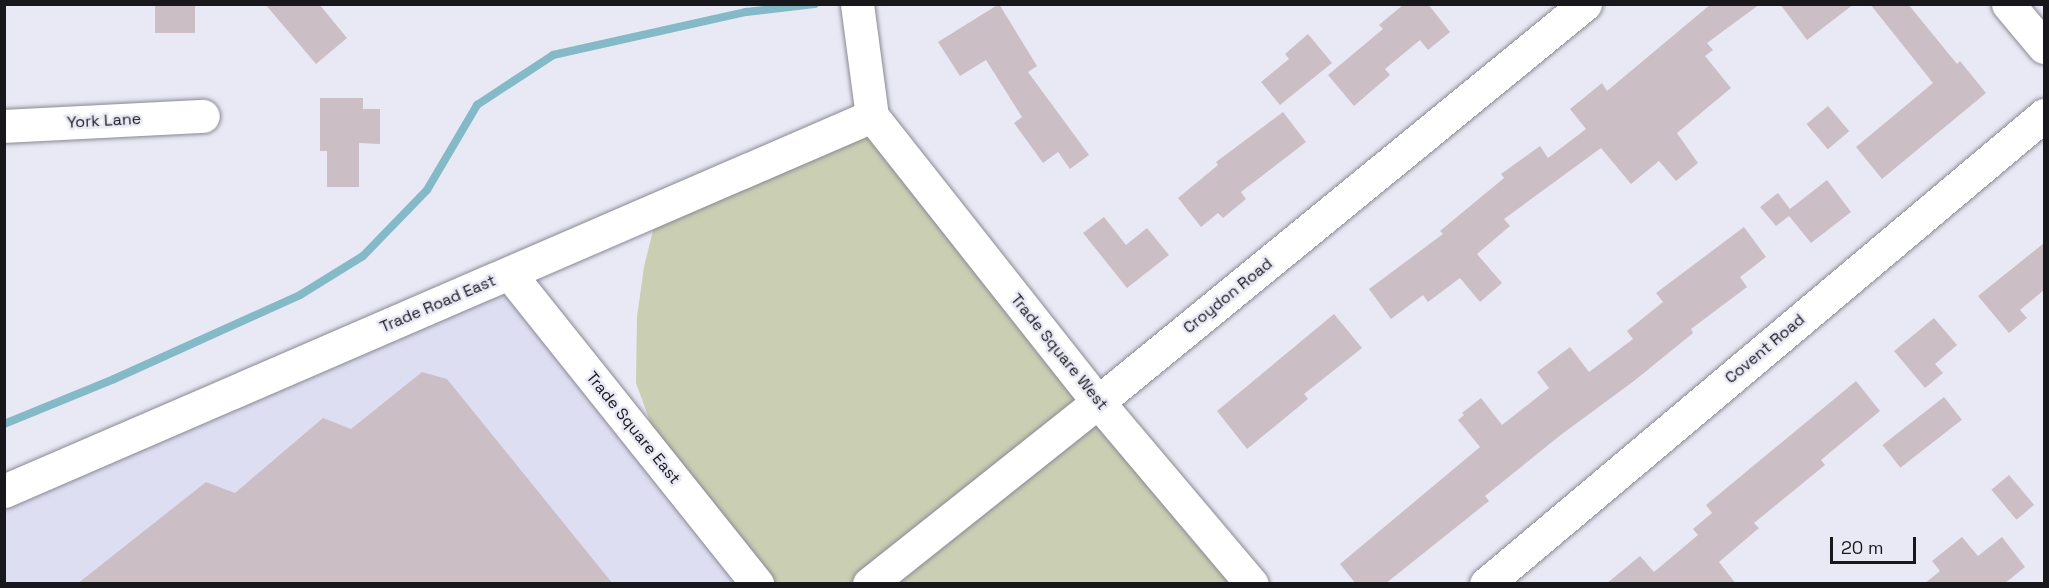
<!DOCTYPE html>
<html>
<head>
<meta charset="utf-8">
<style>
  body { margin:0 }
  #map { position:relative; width:2049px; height:588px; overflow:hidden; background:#e9e9f5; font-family:"Space Grotesk",sans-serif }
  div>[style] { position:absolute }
  .built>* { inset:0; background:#dedef2 }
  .green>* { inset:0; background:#caceb2 }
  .stream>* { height:8px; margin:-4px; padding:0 4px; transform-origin:4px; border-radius:4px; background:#84bac7 }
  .building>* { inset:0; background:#cbbfc5; transform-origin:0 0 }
  .roads { filter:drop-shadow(0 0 2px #898994) drop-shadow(0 0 2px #898994) }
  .minor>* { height:33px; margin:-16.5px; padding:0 16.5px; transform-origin:16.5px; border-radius:16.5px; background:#fff }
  span { translate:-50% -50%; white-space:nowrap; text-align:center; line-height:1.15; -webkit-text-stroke:5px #e9e9f5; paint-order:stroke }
  .street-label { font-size:16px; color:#18181c }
  .frame { position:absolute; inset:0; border:6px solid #18181c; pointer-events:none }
  .scale { position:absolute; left:1830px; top:537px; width:86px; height:27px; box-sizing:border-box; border:3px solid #18181c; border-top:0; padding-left:8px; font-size:18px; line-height:21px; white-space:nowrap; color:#18181c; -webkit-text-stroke:4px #e9e9f5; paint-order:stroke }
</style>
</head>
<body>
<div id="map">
  <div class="built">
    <div style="clip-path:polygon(509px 273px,757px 583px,5px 583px,4px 491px)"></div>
  </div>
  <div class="green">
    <div style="clip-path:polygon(872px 116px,1252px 583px,757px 583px,668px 471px,636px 383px,637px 317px,644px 267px,658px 210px)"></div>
  </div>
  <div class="stream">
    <div style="left:4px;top:424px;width:119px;rotate:-22.2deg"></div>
    <div style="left:114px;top:379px;width:204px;rotate:-24.3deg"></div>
    <div style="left:300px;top:295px;width:74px;rotate:-31.8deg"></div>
    <div style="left:363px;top:256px;width:92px;rotate:-45.9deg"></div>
    <div style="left:427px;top:190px;width:99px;rotate:-59.5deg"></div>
    <div style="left:477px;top:105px;width:91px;rotate:-33.3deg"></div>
    <div style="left:553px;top:55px;width:198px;rotate:-12.6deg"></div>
    <div style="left:746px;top:12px;width:69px;rotate:-6.6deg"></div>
  </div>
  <div class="building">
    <div style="left:155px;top:4px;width:40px;height:29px"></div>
    <div style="clip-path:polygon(265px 4px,319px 4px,347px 38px,316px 64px)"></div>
    <div style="clip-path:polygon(999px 4px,1037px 66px,1028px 72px,1089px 155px,1070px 169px,1058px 152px,1043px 163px,1014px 123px,1022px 117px,986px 60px,960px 76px,938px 42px)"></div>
    <div style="clip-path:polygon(1404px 4px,1428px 4px,1450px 32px,1428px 50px,1420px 40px,1385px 69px,1390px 75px,1354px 106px,1328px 75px,1383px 29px,1379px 25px)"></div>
    <div style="clip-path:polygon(1711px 4px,1760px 4px,1707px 43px,1713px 50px,1705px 56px,1731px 88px,1677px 133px,1698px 163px,1676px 181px,1659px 161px,1631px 184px,1601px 148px,1504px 219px,1510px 226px,1477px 254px,1502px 283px,1480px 302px,1460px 278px,1428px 302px,1423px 295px,1391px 319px,1369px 289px,1443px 234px,1440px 231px,1504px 178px,1501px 174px,1540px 146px,1548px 158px,1586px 129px,1570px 109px,1602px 83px,1607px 91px)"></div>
    <div style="clip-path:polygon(1780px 4px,1854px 4px,1807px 40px)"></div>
    <div style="clip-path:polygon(1870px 4px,1908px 4px,1957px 64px,1960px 61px,1986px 93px,1882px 179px,1856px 147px,1933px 83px)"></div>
    <div style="clip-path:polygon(1308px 34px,1332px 63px,1280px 105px,1261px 82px,1289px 59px,1285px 54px)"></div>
    <div style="clip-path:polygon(320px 98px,363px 98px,363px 109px,380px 109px,380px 144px,359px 143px,359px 187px,327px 187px,327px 151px,320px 151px)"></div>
    <div style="left:1828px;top:106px;width:33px;height:28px;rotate:50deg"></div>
    <div style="clip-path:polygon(1283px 112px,1306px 142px,1241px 192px,1246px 199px,1223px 218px,1218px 213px,1201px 227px,1178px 198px,1218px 165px,1216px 162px)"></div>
    <div style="clip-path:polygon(1827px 180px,1851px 212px,1811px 243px,1789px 216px,1776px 226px,1760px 207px,1778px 193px,1790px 209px)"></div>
    <div style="clip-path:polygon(1104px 217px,1126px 245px,1147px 228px,1169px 255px,1127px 288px,1083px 233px)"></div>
    <div style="clip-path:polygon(1744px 227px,1766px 257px,1740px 277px,1747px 287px,1691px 329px,1693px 333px,1634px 381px,1562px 434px,1485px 496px,1489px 501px,1385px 584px,1356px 584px,1340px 564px,1480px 447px,1458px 420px,1464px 415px,1462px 413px,1481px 398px,1502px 425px,1549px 388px,1537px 372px,1570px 347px,1589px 372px,1633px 339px,1627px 331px,1663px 302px,1656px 293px)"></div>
    <div style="clip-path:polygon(2044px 243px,2044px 290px,2020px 310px,2027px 318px,2009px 333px,1978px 296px)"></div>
    <div style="clip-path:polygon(1334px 314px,1362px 348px,1304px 394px,1308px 399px,1247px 449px,1217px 411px)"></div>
    <div style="clip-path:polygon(1934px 318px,1957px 345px,1935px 364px,1943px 373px,1925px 388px,1894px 351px)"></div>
    <div style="clip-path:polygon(422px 372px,447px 379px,613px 584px,77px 584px,206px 482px,235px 493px,323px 418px,351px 429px)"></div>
    <div style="clip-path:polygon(1856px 381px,1880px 411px,1821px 460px,1825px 465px,1754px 523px,1759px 528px,1719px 562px,1736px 584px,1606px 584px,1640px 556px,1654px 572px,1698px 535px,1693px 529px,1712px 513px,1706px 505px)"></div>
    <div style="left:1944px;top:397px;width:29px;height:78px;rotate:52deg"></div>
    <div style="left:2009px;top:475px;width:39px;height:23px;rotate:50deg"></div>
    <div style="clip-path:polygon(1962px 537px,1978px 556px,2002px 537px,2025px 567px,2004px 584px,1924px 584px,1940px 571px,1932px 561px)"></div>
  </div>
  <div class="roads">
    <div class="minor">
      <div style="left:857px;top:4px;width:113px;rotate:82.4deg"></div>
      <div style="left:2008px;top:4px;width:56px;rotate:50.1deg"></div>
      <div style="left:872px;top:116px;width:365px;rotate:51.7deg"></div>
      <div style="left:1098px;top:402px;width:238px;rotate:49.8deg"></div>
      <div style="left:4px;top:126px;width:199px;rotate:-2.9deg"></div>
      <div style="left:509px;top:273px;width:398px;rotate:51.4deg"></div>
      <div style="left:4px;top:491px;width:946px;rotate:-23.37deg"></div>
      <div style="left:869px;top:584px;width:293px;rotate:-38.5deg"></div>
      <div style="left:1098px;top:402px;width:629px;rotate:-39.26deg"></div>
      <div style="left:1486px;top:584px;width:729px;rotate:-40.05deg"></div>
    </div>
  </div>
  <div class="street-label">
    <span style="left:104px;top:121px;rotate:-3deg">York Lane</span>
    <span style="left:1228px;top:296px;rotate:-39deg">Croydon Road</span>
    <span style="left:438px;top:304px;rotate:-23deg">Trade Road East</span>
    <span style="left:1765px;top:349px;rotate:-40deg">Covent Road</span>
    <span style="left:1059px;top:352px;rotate:51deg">Trade Square West</span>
    <span style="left:633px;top:428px;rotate:51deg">Trade Square East</span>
  </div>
  <div class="frame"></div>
  <div class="scale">20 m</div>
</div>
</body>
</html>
